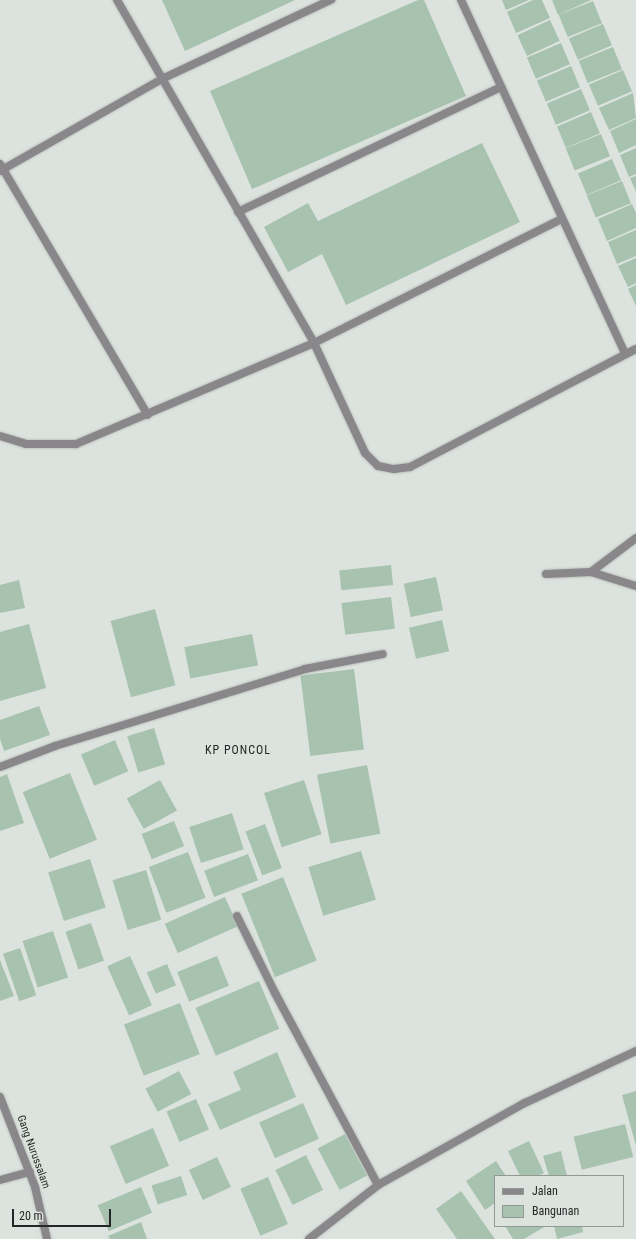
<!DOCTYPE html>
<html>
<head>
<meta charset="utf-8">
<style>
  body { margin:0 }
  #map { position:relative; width:636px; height:1239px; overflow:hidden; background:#dce3de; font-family:"Roboto Condensed",sans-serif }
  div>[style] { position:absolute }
  .building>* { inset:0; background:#a7c2af; transform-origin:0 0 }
  .roads { filter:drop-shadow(0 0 1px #bbc1bd) drop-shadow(0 0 1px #bbc1bd) }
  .minor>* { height:8px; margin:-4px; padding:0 4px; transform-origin:4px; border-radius:4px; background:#89878a }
  .tertiary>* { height:8px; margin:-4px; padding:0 4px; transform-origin:4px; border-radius:4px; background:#89878a }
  span { translate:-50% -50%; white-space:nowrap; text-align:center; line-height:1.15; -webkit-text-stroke:4px #dce3de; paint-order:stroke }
  .street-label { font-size:11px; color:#242725 }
  .neighbourhood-label { font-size:12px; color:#242725; letter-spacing:1px }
  .legend { position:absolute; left:494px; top:1175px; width:130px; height:52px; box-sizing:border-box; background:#dce3de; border:1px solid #929894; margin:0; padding:5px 7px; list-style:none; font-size:12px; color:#242725 }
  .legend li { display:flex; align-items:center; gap:8px; height:20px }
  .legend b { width:20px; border:1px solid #929894 }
  .scale { position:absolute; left:12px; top:1209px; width:99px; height:18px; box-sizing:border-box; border:2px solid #242725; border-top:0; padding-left:5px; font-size:12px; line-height:14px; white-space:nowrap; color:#242725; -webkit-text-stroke:3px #dce3de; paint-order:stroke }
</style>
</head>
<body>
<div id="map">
  <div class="building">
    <div style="clip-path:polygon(162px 0,295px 0,185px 51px)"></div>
    <div style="clip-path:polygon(418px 0,424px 0,466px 96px,252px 189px,210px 91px)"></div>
    <div style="clip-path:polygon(502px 0,529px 0,506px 10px)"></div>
    <div style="clip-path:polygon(533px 0,542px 0,550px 18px,516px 33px,507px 12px)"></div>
    <div style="clip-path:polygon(552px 0,591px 0,558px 15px)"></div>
    <div style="left:593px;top:1px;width:24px;height:37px;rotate:68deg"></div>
    <div style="left:550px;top:20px;width:23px;height:36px;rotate:65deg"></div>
    <div style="left:603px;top:24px;width:23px;height:37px;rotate:67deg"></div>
    <div style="left:561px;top:43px;width:23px;height:37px;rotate:67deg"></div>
    <div style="left:613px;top:47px;width:24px;height:37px;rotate:68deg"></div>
    <div style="left:571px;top:66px;width:23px;height:37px;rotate:67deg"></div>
    <div style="left:623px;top:70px;width:23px;height:37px;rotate:67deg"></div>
    <div style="left:581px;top:89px;width:23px;height:37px;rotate:67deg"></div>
    <div style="clip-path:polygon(633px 93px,636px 118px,609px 130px,599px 108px)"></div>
    <div style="left:591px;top:112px;width:23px;height:37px;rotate:67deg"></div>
    <div style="clip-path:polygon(636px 119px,636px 145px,619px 153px,610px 131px)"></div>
    <div style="left:601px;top:134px;width:24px;height:38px;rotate:68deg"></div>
    <div style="clip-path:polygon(482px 143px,520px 222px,346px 305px,322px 254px,288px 272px,264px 227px,308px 203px,318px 221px)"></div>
    <div style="clip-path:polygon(636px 148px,636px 174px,629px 177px,620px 155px)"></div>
    <div style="left:612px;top:159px;width:23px;height:37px;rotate:67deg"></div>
    <div style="clip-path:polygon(636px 176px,636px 192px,630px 178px)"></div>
    <div style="left:622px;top:181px;width:24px;height:38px;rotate:68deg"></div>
    <div style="clip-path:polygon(632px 204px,636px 213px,636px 228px,607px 241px,598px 219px)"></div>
    <div style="clip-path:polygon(636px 230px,636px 256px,617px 264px,608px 242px)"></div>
    <div style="clip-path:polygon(636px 258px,636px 283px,628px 287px,618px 266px)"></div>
    <div style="clip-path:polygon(636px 285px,636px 306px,628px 289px)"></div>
    <div style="left:391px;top:565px;width:20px;height:52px;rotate:84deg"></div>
    <div style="left:436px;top:577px;width:34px;height:33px;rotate:78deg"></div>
    <div style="clip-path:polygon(19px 580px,25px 608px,0 613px,0 585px)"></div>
    <div style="left:391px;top:597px;width:32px;height:50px;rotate:83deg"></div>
    <div style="left:155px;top:609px;width:79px;height:46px;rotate:75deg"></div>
    <div style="left:442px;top:620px;width:32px;height:34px;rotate:77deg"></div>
    <div style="clip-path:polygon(29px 624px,46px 688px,0 701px,0 632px)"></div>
    <div style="left:252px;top:634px;width:32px;height:69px;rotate:79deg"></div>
    <div style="left:354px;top:669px;width:81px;height:54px;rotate:83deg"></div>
    <div style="clip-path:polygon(39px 706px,50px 735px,4px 751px,0 739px,0 720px)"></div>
    <div style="left:154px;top:728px;width:38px;height:28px;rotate:73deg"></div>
    <div style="left:115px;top:740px;width:34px;height:37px;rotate:67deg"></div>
    <div style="left:367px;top:765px;width:70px;height:51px;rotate:79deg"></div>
    <div style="left:70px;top:773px;width:72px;height:51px;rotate:68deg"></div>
    <div style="clip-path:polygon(7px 774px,24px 823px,0 831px,0 777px)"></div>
    <div style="left:160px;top:780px;width:35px;height:38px;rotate:61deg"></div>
    <div style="left:304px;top:780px;width:57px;height:42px;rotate:72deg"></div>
    <div style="left:232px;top:813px;width:38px;height:45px;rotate:72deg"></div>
    <div style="left:174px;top:821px;width:27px;height:35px;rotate:68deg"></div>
    <div style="left:265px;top:824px;width:47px;height:21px;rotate:69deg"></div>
    <div style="left:361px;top:851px;width:51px;height:55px;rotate:73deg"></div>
    <div style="left:188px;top:852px;width:49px;height:42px;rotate:69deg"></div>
    <div style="left:248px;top:854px;width:28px;height:47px;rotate:69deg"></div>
    <div style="left:90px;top:859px;width:51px;height:44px;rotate:72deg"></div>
    <div style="left:146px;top:870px;width:52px;height:35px;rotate:73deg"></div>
    <div style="left:283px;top:877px;width:90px;height:45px;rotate:68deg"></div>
    <div style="left:225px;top:897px;width:32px;height:66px;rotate:66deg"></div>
    <div style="left:91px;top:923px;width:40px;height:27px;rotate:71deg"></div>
    <div style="left:53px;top:931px;width:49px;height:32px;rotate:72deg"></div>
    <div style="left:20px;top:948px;width:50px;height:18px;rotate:71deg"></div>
    <div style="left:130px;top:956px;width:54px;height:25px;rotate:66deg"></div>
    <div style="left:217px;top:956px;width:32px;height:43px;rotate:68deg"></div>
    <div style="clip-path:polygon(0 960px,14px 996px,0 1001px)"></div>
    <div style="left:167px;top:964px;width:23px;height:22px;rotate:67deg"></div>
    <div style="left:259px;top:981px;width:52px;height:69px;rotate:67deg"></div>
    <div style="left:180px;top:1003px;width:55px;height:60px;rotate:69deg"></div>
    <div style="clip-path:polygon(277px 1052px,296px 1097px,220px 1130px,208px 1104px,241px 1090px,233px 1072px)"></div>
    <div style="left:179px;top:1071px;width:26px;height:38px;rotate:62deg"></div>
    <div style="clip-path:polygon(636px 1091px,636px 1146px,622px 1095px)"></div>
    <div style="left:196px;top:1099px;width:33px;height:32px;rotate:67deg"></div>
    <div style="left:303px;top:1103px;width:39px;height:48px;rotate:66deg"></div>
    <div style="left:625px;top:1124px;width:34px;height:53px;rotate:76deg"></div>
    <div style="left:153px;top:1128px;width:41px;height:47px;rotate:67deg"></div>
    <div style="left:345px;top:1134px;width:47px;height:31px;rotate:62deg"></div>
    <div style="clip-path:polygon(529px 1141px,544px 1173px,538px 1176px,520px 1176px,508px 1151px)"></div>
    <div style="clip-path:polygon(561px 1151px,567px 1176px,549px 1176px,543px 1156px)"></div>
    <div style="left:306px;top:1155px;width:39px;height:34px;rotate:64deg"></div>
    <div style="left:217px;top:1157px;width:33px;height:31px;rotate:65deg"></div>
    <div style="clip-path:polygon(496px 1161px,506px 1176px,495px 1176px,495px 1203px,485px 1210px,466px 1181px)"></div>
    <div style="left:181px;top:1176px;width:20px;height:31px;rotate:72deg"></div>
    <div style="left:268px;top:1177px;width:51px;height:30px;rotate:67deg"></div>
    <div style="left:141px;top:1187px;width:28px;height:47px;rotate:67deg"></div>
    <div style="clip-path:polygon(461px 1191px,495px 1239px,457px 1239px,436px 1209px)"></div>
    <div style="clip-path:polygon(141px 1222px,147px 1239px,110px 1239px,108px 1236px)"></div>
    <div style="clip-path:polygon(505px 1226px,546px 1226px,524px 1239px,513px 1239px)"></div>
    <div style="clip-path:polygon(554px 1226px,582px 1226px,583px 1232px,557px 1239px)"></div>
  </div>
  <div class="roads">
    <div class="minor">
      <div style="left:117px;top:0;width:396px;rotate:60.1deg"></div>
      <div style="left:314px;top:343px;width:121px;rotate:65.1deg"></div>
      <div style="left:365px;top:453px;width:18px;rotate:45deg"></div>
      <div style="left:378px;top:466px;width:16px;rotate:11deg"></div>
      <div style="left:394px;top:469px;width:16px;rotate:-7deg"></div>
      <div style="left:410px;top:467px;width:255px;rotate:-27.6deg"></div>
      <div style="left:461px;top:0;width:390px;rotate:65.1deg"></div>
      <div style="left:0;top:164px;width:291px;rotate:59.5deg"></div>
      <div style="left:0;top:171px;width:186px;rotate:-29.6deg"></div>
      <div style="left:162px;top:79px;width:187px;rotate:-25.1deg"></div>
      <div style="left:238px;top:212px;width:291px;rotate:-25.4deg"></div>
      <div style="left:0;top:436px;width:27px;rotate:17deg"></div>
      <div style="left:26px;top:444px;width:50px"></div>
      <div style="left:76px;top:444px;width:259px;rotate:-23deg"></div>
      <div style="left:314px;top:343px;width:277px;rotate:-26.6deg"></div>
      <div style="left:591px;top:572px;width:47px;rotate:17.3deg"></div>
      <div style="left:546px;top:574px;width:45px;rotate:-2.5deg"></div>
      <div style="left:591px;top:572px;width:56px;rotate:-37.1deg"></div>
      <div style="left:0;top:767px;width:59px;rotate:-20.9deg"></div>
      <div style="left:55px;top:746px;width:262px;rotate:-17.1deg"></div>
      <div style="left:305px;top:669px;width:79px;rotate:-10.9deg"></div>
      <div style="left:237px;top:916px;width:86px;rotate:63.7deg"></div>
      <div style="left:275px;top:993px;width:218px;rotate:61.8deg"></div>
      <div style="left:0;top:1097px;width:97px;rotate:68.7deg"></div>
      <div style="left:35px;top:1187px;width:53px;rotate:77deg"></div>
      <div style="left:0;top:1180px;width:31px;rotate:-15deg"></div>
    </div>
    <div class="tertiary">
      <div style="left:309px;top:1239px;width:88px;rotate:-38deg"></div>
      <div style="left:378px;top:1185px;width:168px;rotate:-29.2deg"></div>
      <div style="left:525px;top:1103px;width:123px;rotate:-25.1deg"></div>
    </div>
  </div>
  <div class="street-label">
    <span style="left:33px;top:1152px;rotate:70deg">Gang Nurussalam</span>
  </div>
  <div class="neighbourhood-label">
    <span style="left:238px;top:751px">KP PONCOL</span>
  </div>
  <ul class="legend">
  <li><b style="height:5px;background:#89878a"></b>Jalan</li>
  <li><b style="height:11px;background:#a7c2af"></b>Bangunan</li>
  </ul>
  <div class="scale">20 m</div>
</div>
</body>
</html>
